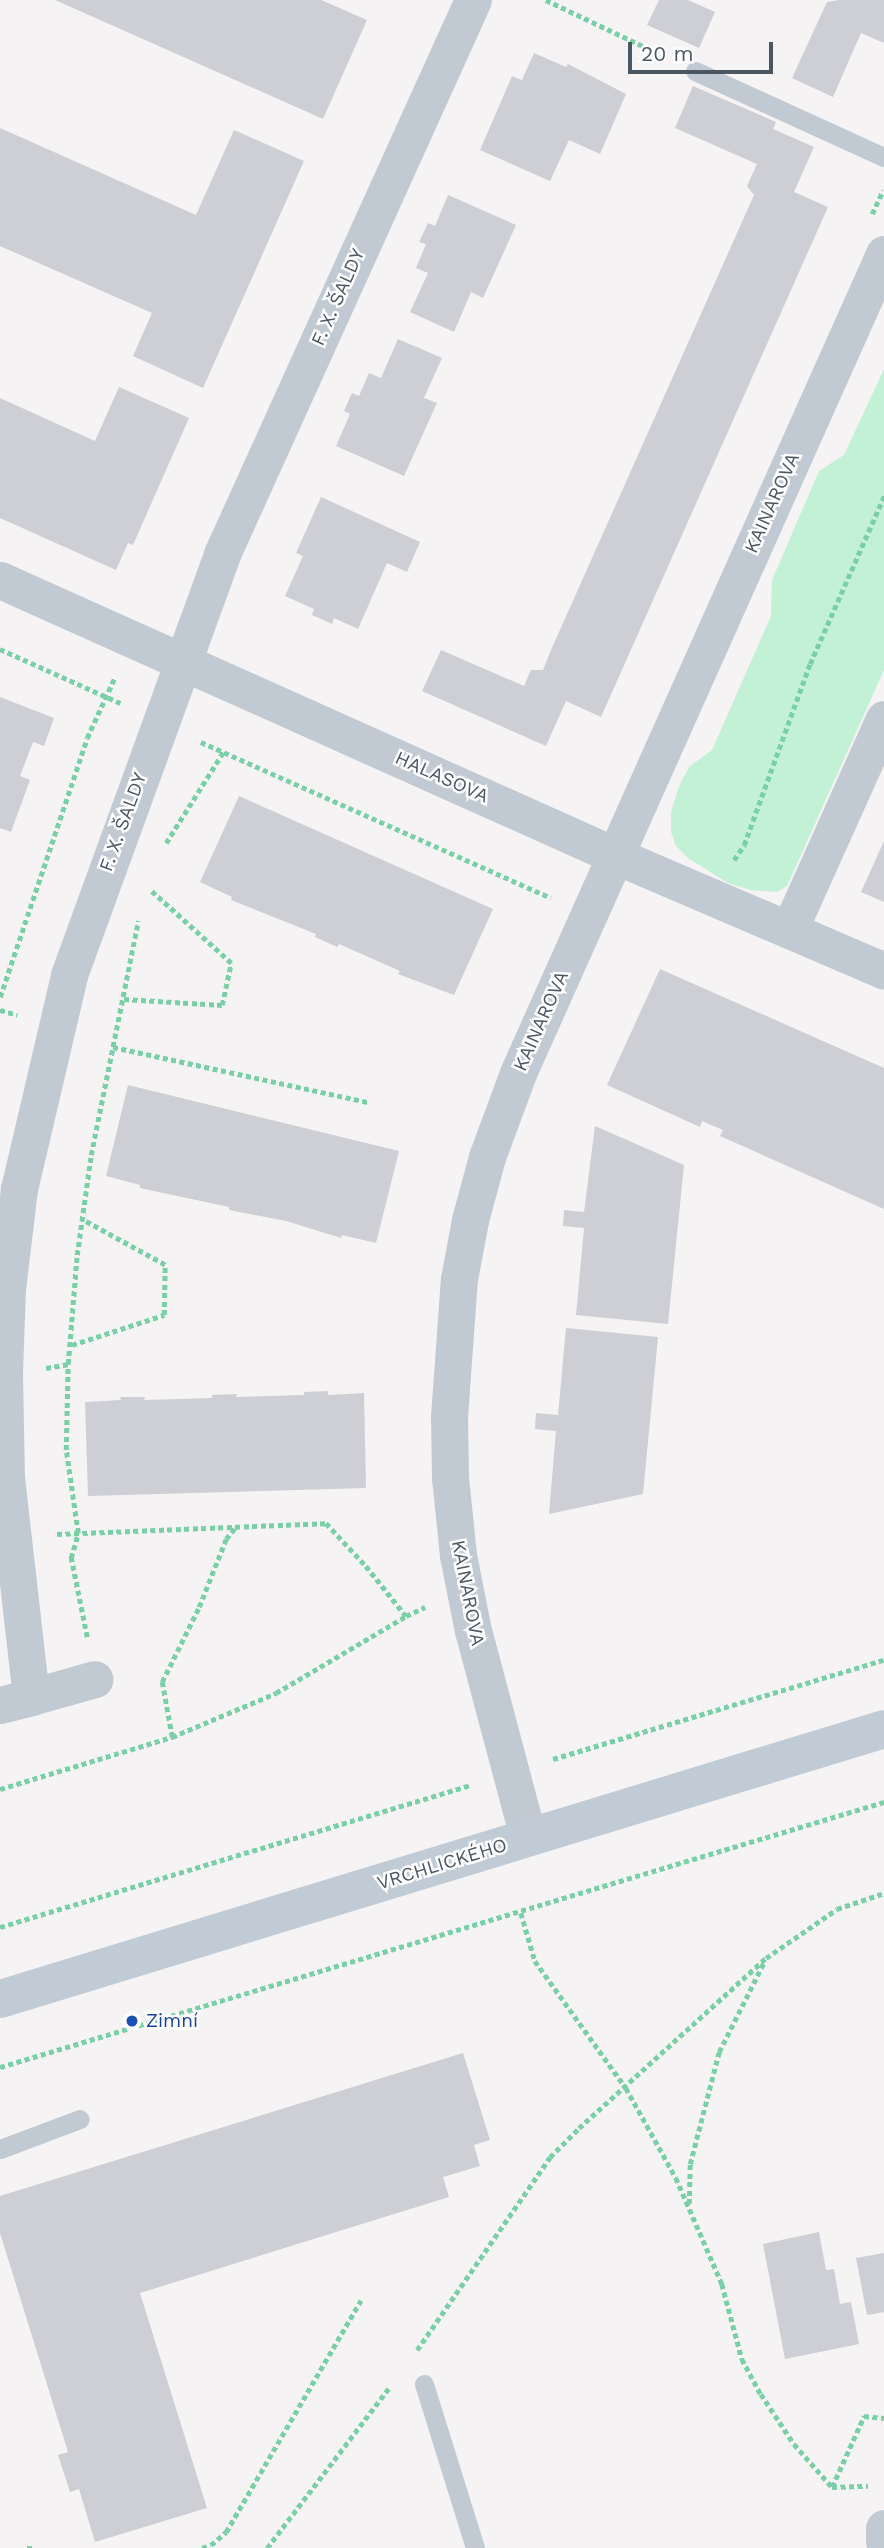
<!DOCTYPE html>
<html>
<head>
<meta charset="utf-8">
<style>
  body { margin:0 }
  #map { position:relative; width:884px; height:2548px; overflow:hidden; background:#f5f3f3; font-family:"Work Sans",sans-serif }
  div>[style] { position:absolute }
  .green>* { inset:0; background:#c3f1d5 }
  .building>* { inset:0; background:#cdcfd5 }
  .path>* { height:4.5px; margin-top:-2.25px; transform-origin:0; background:repeating-linear-gradient(90deg,#7ad0a6 0 5px,transparent 0 8.5px) }
  .lane>* { height:19px; margin:-9.5px; padding:0 9.5px; transform-origin:9.5px; border-radius:9.5px; background:#c1cad2 }
  .street>* { height:37px; margin:-18.5px; padding:0 18.5px; transform-origin:18.5px; border-radius:18.5px; background:#c1cad2 }
  .secondary>* { height:38px; margin:-19px; padding:0 19px; transform-origin:19px; border-radius:19px; background:#c1cbd6 }
  .dots>* { width:19px; height:19px; translate:-50% -50%; box-sizing:border-box; border:4px solid #fff; border-radius:50% }
  span { translate:-50% -50%; white-space:nowrap; text-align:center; line-height:1.15; -webkit-text-stroke:5px #fff; paint-order:stroke }
  .street-label { font-size:19px; color:#4a5661 }
  .transit-label { font-size:19px; color:#164399 }
  .left { translate:0 -50%; text-align:left }
  .scale { position:absolute; left:628px; top:42px; width:145px; height:32px; box-sizing:border-box; border:4px solid #4a5661; border-top:0; padding-left:9px; font-size:21px; line-height:24px; white-space:nowrap; color:#4a5661; -webkit-text-stroke:5px #fff; paint-order:stroke }
</style>
</head>
<body>
<div id="map">
  <div class="green">
    <div style="clip-path:polygon(884px 369px,884px 670px,787px 886px,777px 892px,750px 890px,728px 883px,688px 858px,676px 846px,671px 832px,671px 812px,679px 786px,689px 767px,712px 750px,771px 616px,772px 580px,819px 471px,844px 455px)"></div>
  </div>
  <div class="building">
    <div style="clip-path:polygon(55px 0,321px 0,367px 20px,323px 119px)"></div>
    <div style="clip-path:polygon(659px 0,688px 0,715px 12px,699px 48px,647px 25px)"></div>
    <div style="clip-path:polygon(840px 0,884px 0,884px 43px,861px 33px,833px 97px,792px 78px,827px 2px)"></div>
    <div style="clip-path:polygon(534px 53px,566px 67px,568px 64px,626px 94px,600px 154px,569px 140px,550px 181px,480px 150px,512px 76px,522px 80px)"></div>
    <div style="clip-path:polygon(693px 86px,776px 122px,773px 129px,814px 147px,794px 192px,828px 207px,601px 717px,566px 701px,546px 746px,422px 691px,441px 650px,524px 686px,531px 670px,543px 670px,551px 650px,754px 195px,747px 186px,757px 164px,675px 128px)"></div>
    <div style="clip-path:polygon(0 128px,196px 215px,234px 130px,304px 161px,203px 388px,133px 356px,152px 313px,0 246px)"></div>
    <div style="clip-path:polygon(448px 195px,516px 225px,483px 298px,471px 292px,454px 332px,410px 312px,428px 273px,416px 268px,426px 244px,419px 242px,428px 223px,435px 226px)"></div>
    <div style="clip-path:polygon(398px 339px,442px 358px,424px 398px,437px 403px,404px 476px,336px 446px,350px 414px,344px 411px,352px 393px,359px 396px,369px 373px,381px 378px)"></div>
    <div style="clip-path:polygon(119px 387px,189px 418px,133px 545px,128px 543px,116px 570px,0 518px,0 398px,95px 441px)"></div>
    <div style="clip-path:polygon(321px 497px,420px 542px,407px 572px,387px 563px,358px 629px,334px 618px,332px 624px,312px 615px,314px 609px,285px 596px,303px 556px,296px 553px)"></div>
    <div style="clip-path:polygon(0 697px,54px 718px,44px 746px,33px 742px,20px 776px,30px 780px,11px 832px,0 828px)"></div>
    <div style="clip-path:polygon(239px 796px,493px 909px,454px 995px,398px 974px,400px 971px,339px 944px,337px 947px,315px 937px,316px 934px,231px 900px,232px 897px,200px 882px)"></div>
    <div style="clip-path:polygon(884px 841px,884px 902px,861px 892px)"></div>
    <div style="clip-path:polygon(660px 969px,884px 1068px,884px 1209px,720px 1136px,723px 1130px,702px 1121px,700px 1127px,607px 1085px)"></div>
    <div style="clip-path:polygon(128px 1085px,399px 1151px,376px 1243px,342px 1235px,341px 1238px,286px 1221px,229px 1210px,229px 1207px,140px 1188px,140px 1185px,106px 1176px)"></div>
    <div style="clip-path:polygon(595px 1126px,684px 1165px,668px 1324px,576px 1315px,584px 1228px,563px 1226px,564px 1210px,584px 1212px)"></div>
    <div style="clip-path:polygon(566px 1328px,658px 1337px,643px 1494px,549px 1514px,556px 1431px,535px 1429px,536px 1413px,558px 1415px)"></div>
    <div style="clip-path:polygon(328px 1391px,328px 1395px,364px 1393px,366px 1488px,88px 1496px,85px 1402px,121px 1400px,120px 1397px,145px 1397px,144px 1400px,212px 1398px,212px 1395px,237px 1394px,236px 1397px,304px 1395px,304px 1392px)"></div>
    <div style="clip-path:polygon(463px 2053px,490px 2140px,474px 2145px,480px 2166px,443px 2177px,449px 2197px,140px 2293px,207px 2508px,95px 2542px,79px 2489px,70px 2492px,58px 2455px,68px 2452px,0 2233px,0 2196px)"></div>
    <div style="clip-path:polygon(819px 2232px,826px 2270px,834px 2269px,840px 2304px,851px 2302px,859px 2344px,785px 2359px,763px 2244px)"></div>
    <div style="clip-path:polygon(884px 2253px,884px 2312px,867px 2315px,856px 2258px)"></div>
  </div>
  <div class="path">
    <div style="left:546px;top:0;width:133px;rotate:25.4deg"></div>
    <div style="left:872px;top:214px;width:26px;rotate:-65deg"></div>
    <div style="left:0;top:649px;width:132px;rotate:24.2deg"></div>
    <div style="left:201px;top:742px;width:383px;rotate:24deg"></div>
    <div style="left:166px;top:843px;width:109px;rotate:-57.8deg"></div>
    <div style="left:734px;top:860px;width:18px;rotate:-56deg"></div>
    <div style="left:744px;top:845px;width:193px;rotate:-70deg"></div>
    <div style="left:810px;top:664px;width:184px;rotate:-66.2deg"></div>
    <div style="left:0;top:997px;width:273px;rotate:-71.4deg"></div>
    <div style="left:87px;top:738px;width:67px;rotate:-65.3deg"></div>
    <div style="left:124px;top:999px;width:98px;rotate:3.5deg"></div>
    <div style="left:222px;top:1005px;width:43px;rotate:-77.9deg"></div>
    <div style="left:231px;top:963px;width:110px;rotate:-137.9deg"></div>
    <div style="left:0;top:1010px;width:18px;rotate:16deg"></div>
    <div style="left:113px;top:1047px;width:261px;rotate:12.2deg"></div>
    <div style="left:72px;top:1345px;width:97px;rotate:-18.1deg"></div>
    <div style="left:164px;top:1315px;width:50px;rotate:-88.9deg"></div>
    <div style="left:165px;top:1265px;width:94px;rotate:-151.2deg"></div>
    <div style="left:46px;top:1368px;width:22px;rotate:-10deg"></div>
    <div style="left:57px;top:1534px;width:269px;rotate:-2.3deg"></div>
    <div style="left:326px;top:1523px;width:59px;rotate:47.1deg"></div>
    <div style="left:366px;top:1566px;width:64px;rotate:51.3deg"></div>
    <div style="left:87px;top:1637px;width:81px;rotate:-101.4deg"></div>
    <div style="left:71px;top:1558px;width:26px;rotate:-74deg"></div>
    <div style="left:78px;top:1533px;width:84px;rotate:-98.2deg"></div>
    <div style="left:66px;top:1450px;width:86px;rotate:-88.7deg"></div>
    <div style="left:68px;top:1364px;width:109px;rotate:-85.3deg"></div>
    <div style="left:77px;top:1255px;width:101px;rotate:-82deg"></div>
    <div style="left:91px;top:1155px;width:239px;rotate:-78.6deg"></div>
    <div style="left:172px;top:1737px;width:56px;rotate:-100.3deg"></div>
    <div style="left:162px;top:1682px;width:84px;rotate:-63.7deg"></div>
    <div style="left:199px;top:1607px;width:73px;rotate:-68.3deg"></div>
    <div style="left:226px;top:1539px;width:14px;rotate:-51deg"></div>
    <div style="left:553px;top:1759px;width:345px;rotate:-16.7deg"></div>
    <div style="left:0;top:1789px;width:180px;rotate:-16.8deg"></div>
    <div style="left:172px;top:1737px;width:113px;rotate:-22.9deg"></div>
    <div style="left:276px;top:1693px;width:151px;rotate:-30.6deg"></div>
    <div style="left:406px;top:1616px;width:21px;rotate:-25deg"></div>
    <div style="left:521px;top:1913px;width:50px;rotate:73.7deg"></div>
    <div style="left:535px;top:1961px;width:156px;rotate:54.4deg"></div>
    <div style="left:626px;top:2088px;width:103px;rotate:60.9deg"></div>
    <div style="left:676px;top:2178px;width:116px;rotate:66.5deg"></div>
    <div style="left:722px;top:2284px;width:78px;rotate:75.1deg"></div>
    <div style="left:742px;top:2359px;width:40px;rotate:62deg"></div>
    <div style="left:761px;top:2394px;width:60px;rotate:56.6deg"></div>
    <div style="left:794px;top:2444px;width:57px;rotate:48.5deg"></div>
    <div style="left:832px;top:2487px;width:36px;rotate:-2deg"></div>
    <div style="left:0;top:1927px;width:492px;rotate:-16.8deg"></div>
    <div style="left:0;top:2067px;width:923px;rotate:-16.69deg"></div>
    <div style="left:689px;top:2204px;width:40px;rotate:-88.6deg"></div>
    <div style="left:690px;top:2164px;width:116px;rotate:-75.5deg"></div>
    <div style="left:719px;top:2052px;width:101px;rotate:-63.4deg"></div>
    <div style="left:417px;top:2350px;width:234px;rotate:-55.4deg"></div>
    <div style="left:550px;top:2157px;width:41px;rotate:-45deg"></div>
    <div style="left:579px;top:2128px;width:253px;rotate:-42.3deg"></div>
    <div style="left:766px;top:1958px;width:86px;rotate:-34.6deg"></div>
    <div style="left:837px;top:1909px;width:50px;rotate:-18.8deg"></div>
    <div style="left:832px;top:2487px;width:78px;rotate:-65.7deg"></div>
    <div style="left:864px;top:2416px;width:20px;rotate:6deg"></div>
    <div style="left:27px;top:2548px;width:7px"></div>
    <div style="left:202px;top:2548px;width:9px;rotate:-18deg"></div>
    <div style="left:211px;top:2545px;width:20px;rotate:-41deg"></div>
    <div style="left:226px;top:2532px;width:268px;rotate:-59.8deg"></div>
    <div style="left:267px;top:2548px;width:201px;rotate:-52.7deg"></div>
  </div>
  <div class="lane">
    <div style="left:695px;top:71px;width:208px;rotate:24.5deg"></div>
    <div style="left:0;top:2149px;width:85px;rotate:-20.6deg"></div>
    <div style="left:424px;top:2384px;width:172px;rotate:72.7deg"></div>
  </div>
  <div class="street">
    <div style="left:0;top:580px;width:673px;rotate:24.13deg"></div>
    <div style="left:614px;top:855px;width:294px;rotate:23.2deg"></div>
    <div style="left:790px;top:928px;width:229px;rotate:-65.8deg"></div>
    <div style="left:31px;top:1697px;width:66px;rotate:-15.7deg"></div>
    <div style="left:0;top:1705px;width:32px;rotate:-14deg"></div>
    <div style="left:31px;top:1697px;width:220px;rotate:-96.5deg"></div>
    <div style="left:6px;top:1478px;width:105px;rotate:-91.1deg"></div>
    <div style="left:4px;top:1373px;width:84px;rotate:-88deg"></div>
    <div style="left:7px;top:1289px;width:101px;rotate:-83.2deg"></div>
    <div style="left:19px;top:1189px;width:220px;rotate:-76.8deg"></div>
    <div style="left:69px;top:975px;width:448px;rotate:-70deg"></div>
    <div style="left:222px;top:554px;width:608px;rotate:-65.63deg"></div>
    <div style="left:528px;top:1837px;width:213px;rotate:-104.9deg"></div>
    <div style="left:473px;top:1631px;width:77px;rotate:-101.2deg"></div>
    <div style="left:458px;top:1555px;width:77px;rotate:-95.9deg"></div>
    <div style="left:450px;top:1478px;width:61px;rotate:-90.9deg"></div>
    <div style="left:449px;top:1417px;width:138px;rotate:-85.9deg"></div>
    <div style="left:459px;top:1279px;width:60px;rotate:-79.4deg"></div>
    <div style="left:470px;top:1220px;width:65px;rotate:-74.9deg"></div>
    <div style="left:487px;top:1157px;width:90px;rotate:-69.7deg"></div>
    <div style="left:518px;top:1073px;width:897px;rotate:-65.92deg"></div>
    <div style="left:884px;top:2528px;width:13px;rotate:90deg"></div>
  </div>
  <div class="secondary">
    <div style="left:0;top:1999px;width:924px;rotate:-16.98deg"></div>
  </div>
  <div class="dots">
    <div style="left:132px;top:2021px;background:#1a4fb4"></div>
  </div>
  <div class="street-label">
    <span style="left:338px;top:297px;rotate:-66deg">F. X. ŠALDY</span>
    <span style="left:772px;top:503px;rotate:-66deg">KAINAROVA</span>
    <span style="left:442px;top:777px;rotate:24deg">HALASOVA</span>
    <span style="left:123px;top:822px;rotate:-70deg">F. X. ŠALDY</span>
    <span style="left:541px;top:1021px;rotate:-66deg">KAINAROVA</span>
    <span style="left:468px;top:1593px;rotate:79deg">KAINAROVA</span>
    <span style="left:442px;top:1864px;rotate:-17deg">VRCHLICKÉHO</span>
  </div>
  <div class="transit-label">
    <span class="left" style="left:146px;top:2021px">Zimní</span>
  </div>
  <div class="scale">20 m</div>
</div>
</body>
</html>
